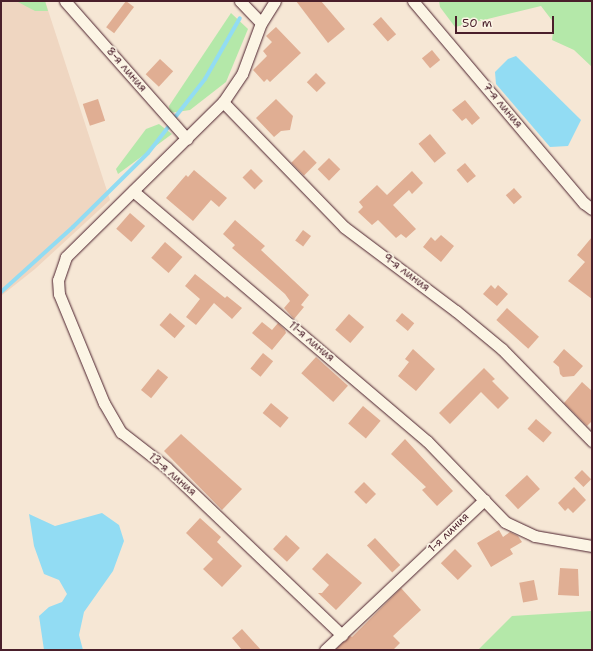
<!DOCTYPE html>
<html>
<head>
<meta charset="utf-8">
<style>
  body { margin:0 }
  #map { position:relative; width:593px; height:651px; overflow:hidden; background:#f6e7d5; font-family:"Shantell Sans",sans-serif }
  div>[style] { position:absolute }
  .built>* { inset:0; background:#efd6c1 }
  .green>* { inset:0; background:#b4e8a9 }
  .water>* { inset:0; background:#92dcf3 }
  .stream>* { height:4px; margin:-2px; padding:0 2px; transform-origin:2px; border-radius:2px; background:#92dcf3 }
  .building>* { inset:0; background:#e0ae93; transform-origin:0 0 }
  .roads { filter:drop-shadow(0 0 1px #4a1f2b) drop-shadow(0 0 1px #4a1f2b) }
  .street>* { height:11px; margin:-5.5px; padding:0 5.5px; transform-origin:5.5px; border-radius:5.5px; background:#fcf5e5 }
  span { translate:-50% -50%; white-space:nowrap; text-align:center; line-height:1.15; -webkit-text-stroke:3.5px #fcf5e5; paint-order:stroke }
  .street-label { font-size:11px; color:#4a1f2b }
  .frame { position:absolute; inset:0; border:2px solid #4a1f2b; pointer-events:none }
  .scale { position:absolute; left:455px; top:16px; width:99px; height:18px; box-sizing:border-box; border:2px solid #4a1f2b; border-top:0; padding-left:5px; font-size:12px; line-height:14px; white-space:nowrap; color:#4a1f2b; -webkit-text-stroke:3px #fcf5e5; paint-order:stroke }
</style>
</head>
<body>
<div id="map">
  <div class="built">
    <div style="clip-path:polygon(1px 1px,45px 1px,110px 200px,35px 269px,1px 296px)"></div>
  </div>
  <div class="green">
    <div style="clip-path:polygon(16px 1px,45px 1px,48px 11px,35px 11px)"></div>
    <div style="clip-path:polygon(439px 1px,592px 1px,592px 67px,574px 50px,552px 40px,554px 23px,541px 6px,455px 27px,440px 7px)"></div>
    <div style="clip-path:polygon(231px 13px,248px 29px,226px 82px,190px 110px,170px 113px,169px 106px)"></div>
    <div style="clip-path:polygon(159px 124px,172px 134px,118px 174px,116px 169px,146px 129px)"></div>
    <div style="clip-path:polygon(592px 611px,592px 650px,478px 650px,512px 616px)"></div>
  </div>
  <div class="water">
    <div style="clip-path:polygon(516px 56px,581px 120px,568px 146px,550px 147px,496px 84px,495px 72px,508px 59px)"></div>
    <div style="clip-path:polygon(102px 513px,119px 525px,124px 541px,113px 571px,84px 612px,79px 635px,83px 650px,44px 650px,39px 616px,49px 607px,62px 602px,67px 594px,59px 580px,44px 574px,34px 546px,29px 514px,55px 526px)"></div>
  </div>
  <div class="stream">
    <div style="left:176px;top:116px;width:47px;rotate:-51.9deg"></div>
    <div style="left:205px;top:79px;width:70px;rotate:-60.2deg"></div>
    <div style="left:1px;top:292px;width:97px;rotate:-42.1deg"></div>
    <div style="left:73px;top:227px;width:105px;rotate:-44.6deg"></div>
    <div style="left:148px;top:153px;width:33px;rotate:-52deg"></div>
  </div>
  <div class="building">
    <div style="left:126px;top:1px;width:10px;height:33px;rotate:37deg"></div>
    <div style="clip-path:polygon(296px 1px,321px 1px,345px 29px,328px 43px)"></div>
    <div style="left:381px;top:17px;width:23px;height:11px;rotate:49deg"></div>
    <div style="clip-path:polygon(276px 27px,301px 53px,270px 82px,267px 79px,264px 82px,253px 70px,267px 56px,263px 51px,272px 42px,266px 36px)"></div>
    <div style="left:432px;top:50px;width:13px;height:13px;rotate:51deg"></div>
    <div style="left:160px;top:59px;width:18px;height:21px;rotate:43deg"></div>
    <div style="left:316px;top:73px;width:14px;height:13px;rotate:45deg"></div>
    <div style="left:98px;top:99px;width:23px;height:16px;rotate:72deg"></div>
    <div style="clip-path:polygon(276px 99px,293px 116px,290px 130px,281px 131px,274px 137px,256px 118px)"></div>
    <div style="clip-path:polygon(465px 100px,480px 118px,472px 125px,466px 118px,462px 121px,452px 110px)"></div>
    <div style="left:430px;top:134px;width:25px;height:15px;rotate:50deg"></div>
    <div style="left:304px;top:150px;width:18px;height:18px;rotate:45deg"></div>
    <div style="left:329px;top:158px;width:16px;height:16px;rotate:45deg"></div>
    <div style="left:465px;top:163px;width:17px;height:11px;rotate:50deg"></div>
    <div style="left:251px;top:169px;width:17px;height:12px;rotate:45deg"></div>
    <div style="clip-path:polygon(194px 170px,227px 198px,219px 207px,211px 200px,193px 221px,166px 198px,186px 175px,188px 177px)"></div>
    <div style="clip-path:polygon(412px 171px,423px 183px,412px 194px,409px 190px,393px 205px,416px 229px,406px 238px,401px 234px,396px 238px,378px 220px,372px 225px,358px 212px,363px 207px,359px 202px,377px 185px,387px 195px)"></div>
    <div style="left:514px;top:188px;width:12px;height:11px;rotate:48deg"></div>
    <div style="left:130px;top:213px;width:20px;height:21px;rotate:41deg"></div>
    <div style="clip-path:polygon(235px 220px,265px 246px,261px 250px,309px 295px,301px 305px,304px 307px,294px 319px,284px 308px,290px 301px,285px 294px,232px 248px,235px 245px,223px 234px)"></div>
    <div style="left:303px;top:230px;width:10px;height:13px;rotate:37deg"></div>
    <div style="clip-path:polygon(441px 235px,454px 246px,441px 262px,423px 247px,431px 237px,435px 241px)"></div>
    <div style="clip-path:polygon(592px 237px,592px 299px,568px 281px,585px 262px,577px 255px)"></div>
    <div style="left:165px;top:242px;width:23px;height:21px;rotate:41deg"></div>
    <div style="clip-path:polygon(195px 274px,225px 298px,227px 296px,242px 308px,232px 319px,214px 303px,196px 325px,186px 317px,200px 299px,185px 286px)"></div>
    <div style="clip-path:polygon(491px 285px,495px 289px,498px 285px,508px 294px,497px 306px,483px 294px)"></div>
    <div style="left:507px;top:308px;width:43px;height:16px;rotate:42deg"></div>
    <div style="left:170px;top:313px;width:20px;height:16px;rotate:41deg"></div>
    <div style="left:402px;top:313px;width:16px;height:10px;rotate:40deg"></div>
    <div style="left:349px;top:314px;width:20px;height:21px;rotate:41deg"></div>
    <div style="clip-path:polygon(262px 322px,272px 330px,278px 323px,285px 330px,286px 333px,272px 350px,252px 333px)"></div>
    <div style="clip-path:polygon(413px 349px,435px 369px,416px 391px,398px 376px,409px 362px,405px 359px)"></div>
    <div style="clip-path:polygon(564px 349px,583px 366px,574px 376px,563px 377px,560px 374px,559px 367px,553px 362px)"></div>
    <div style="left:263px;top:353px;width:13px;height:20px;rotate:39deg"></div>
    <div style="left:316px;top:357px;width:43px;height:22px;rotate:42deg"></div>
    <div style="clip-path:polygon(484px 368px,495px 379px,492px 381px,509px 398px,498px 409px,481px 392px,450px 424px,439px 413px)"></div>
    <div style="left:158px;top:369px;width:13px;height:27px;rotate:39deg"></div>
    <div style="clip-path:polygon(582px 382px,592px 391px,592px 421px,587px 426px,564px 403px)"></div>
    <div style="left:271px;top:403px;width:23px;height:13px;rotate:40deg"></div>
    <div style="left:363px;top:406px;width:23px;height:23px;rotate:40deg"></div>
    <div style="left:536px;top:419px;width:21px;height:13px;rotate:41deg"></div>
    <div style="clip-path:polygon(181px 434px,242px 489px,222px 510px,164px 451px)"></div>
    <div style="clip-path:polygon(405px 439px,453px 491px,437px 506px,422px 490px,426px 487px,391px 454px)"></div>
    <div style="left:582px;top:470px;width:13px;height:11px;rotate:45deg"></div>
    <div style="left:527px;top:475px;width:19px;height:30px;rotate:47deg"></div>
    <div style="left:364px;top:482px;width:17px;height:14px;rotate:45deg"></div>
    <div style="clip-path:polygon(574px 487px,586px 500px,573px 513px,568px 508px,565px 511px,558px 503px)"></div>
    <div style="clip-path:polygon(200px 518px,221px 537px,217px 542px,242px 566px,222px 587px,203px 569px,213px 559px,186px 533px)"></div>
    <div style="clip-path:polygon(499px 530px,503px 537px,510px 532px,518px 536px,522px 542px,510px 549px,513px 554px,491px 567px,477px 543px)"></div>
    <div style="left:286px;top:535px;width:19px;height:19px;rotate:43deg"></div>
    <div style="left:375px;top:538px;width:37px;height:11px;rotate:47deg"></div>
    <div style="left:455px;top:549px;width:24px;height:20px;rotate:45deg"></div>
    <div style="clip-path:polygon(327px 553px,362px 583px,336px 610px,318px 593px,322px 593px,329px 585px,312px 569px)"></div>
    <div style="clip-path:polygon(560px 568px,578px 569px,579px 596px,558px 595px)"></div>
    <div style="left:534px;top:580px;width:20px;height:15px;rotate:79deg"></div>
    <div style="clip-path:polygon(401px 588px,421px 610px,393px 636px,400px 643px,393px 650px,335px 650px,350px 636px,352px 637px)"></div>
    <div style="clip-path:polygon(242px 629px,261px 650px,242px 650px,232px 638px)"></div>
  </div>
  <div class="roads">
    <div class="street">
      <div style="left:65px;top:1px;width:184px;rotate:48.5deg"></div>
      <div style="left:240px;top:1px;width:30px;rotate:46deg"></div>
      <div style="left:275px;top:1px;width:26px;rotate:122deg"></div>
      <div style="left:261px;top:23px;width:54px;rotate:110.4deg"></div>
      <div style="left:242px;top:74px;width:34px;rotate:124deg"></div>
      <div style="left:223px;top:102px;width:221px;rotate:135.4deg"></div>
      <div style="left:66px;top:257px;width:24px;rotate:109deg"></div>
      <div style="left:58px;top:280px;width:14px;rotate:86deg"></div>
      <div style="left:59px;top:294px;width:118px;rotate:67.6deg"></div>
      <div style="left:104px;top:403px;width:34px;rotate:60deg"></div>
      <div style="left:121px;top:432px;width:58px;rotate:38deg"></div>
      <div style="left:167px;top:468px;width:242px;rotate:43.7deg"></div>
      <div style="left:413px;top:1px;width:265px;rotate:49.8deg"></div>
      <div style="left:584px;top:203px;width:10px;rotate:37deg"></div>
      <div style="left:223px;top:102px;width:174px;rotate:45.9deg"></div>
      <div style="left:344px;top:227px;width:140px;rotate:36.9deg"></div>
      <div style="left:456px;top:311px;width:60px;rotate:39.6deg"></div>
      <div style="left:502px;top:349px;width:129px;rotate:45.6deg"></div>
      <div style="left:133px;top:191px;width:386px;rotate:40.4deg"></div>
      <div style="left:427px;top:441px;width:82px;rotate:46deg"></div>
      <div style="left:325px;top:650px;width:219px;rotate:-43.3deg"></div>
      <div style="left:484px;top:500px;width:30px;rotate:46deg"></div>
      <div style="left:505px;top:522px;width:33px;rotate:25deg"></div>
      <div style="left:535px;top:536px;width:58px;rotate:10deg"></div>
    </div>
  </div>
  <div class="street-label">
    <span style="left:126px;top:70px;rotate:49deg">8-я линия</span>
    <span style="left:502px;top:106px;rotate:50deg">7-я линия</span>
    <span style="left:406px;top:273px;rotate:37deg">9-я линия</span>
    <span style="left:311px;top:342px;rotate:40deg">11-я линия</span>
    <span style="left:172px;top:475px;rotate:41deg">13-я линия</span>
    <span style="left:449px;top:533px;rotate:-44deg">1-я линия</span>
  </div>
  <div class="frame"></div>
  <div class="scale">50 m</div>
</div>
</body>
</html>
